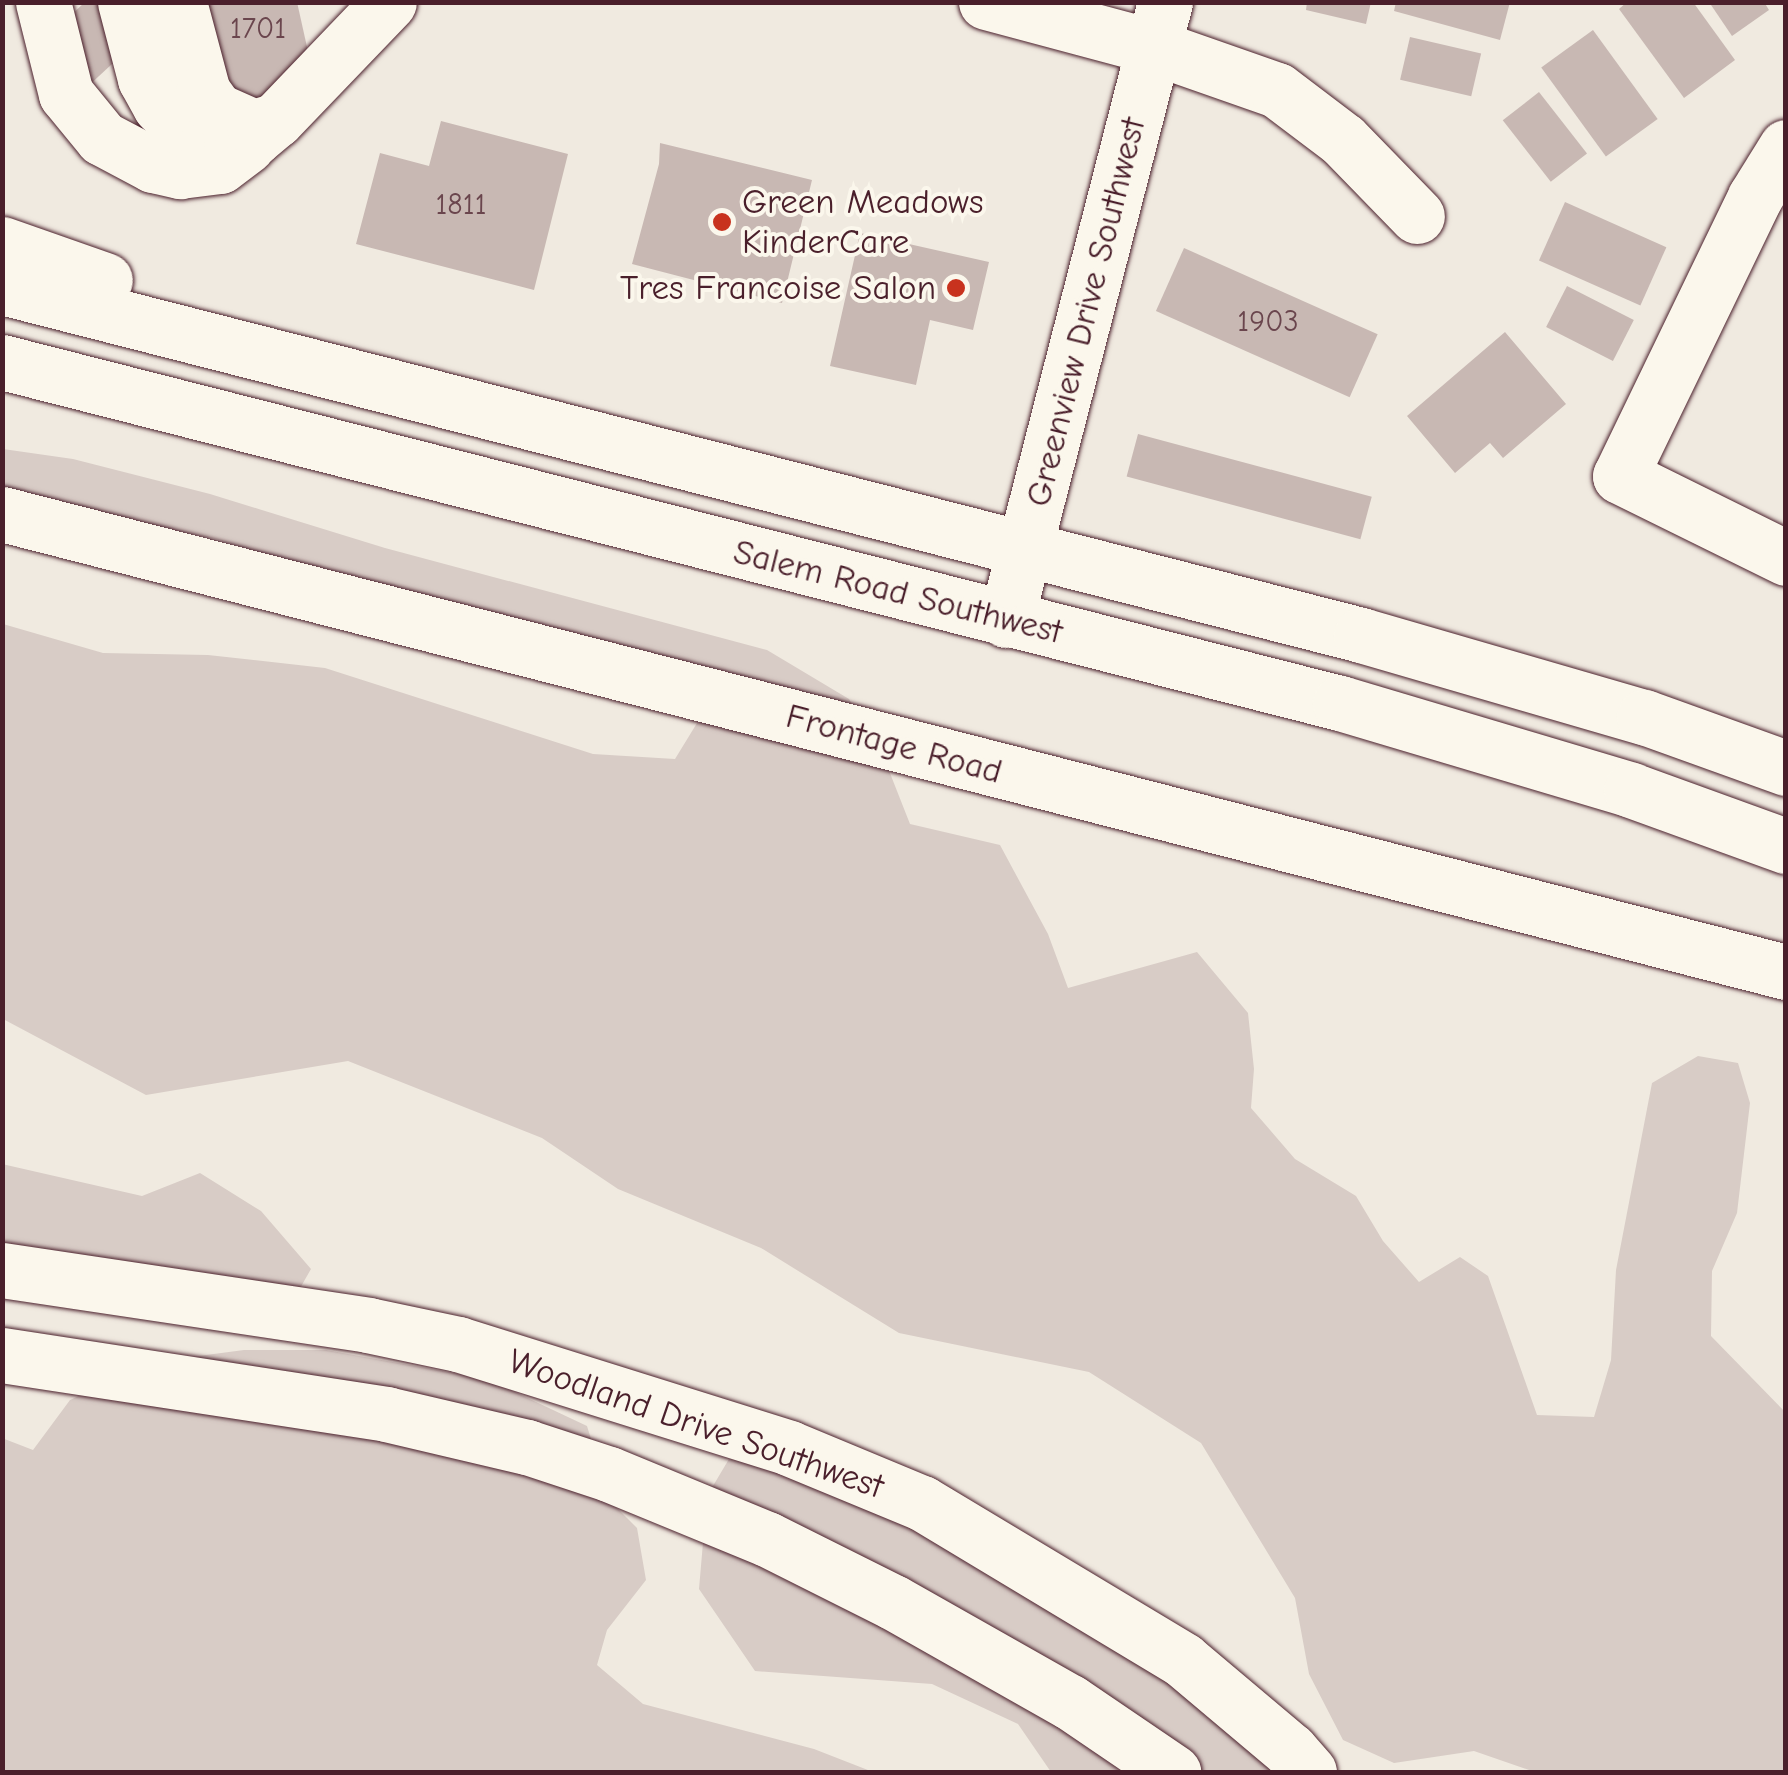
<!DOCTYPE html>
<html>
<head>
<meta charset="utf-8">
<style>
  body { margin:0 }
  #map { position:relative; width:1788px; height:1775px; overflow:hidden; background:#f0eae0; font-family:"Comic Neue",sans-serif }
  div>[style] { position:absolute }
  .green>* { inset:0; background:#d8ccc6 }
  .building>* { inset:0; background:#c8b8b3; transform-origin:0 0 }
  .roads { filter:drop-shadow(0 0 2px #4a1f2b) drop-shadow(0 0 2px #4a1f2b) }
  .minor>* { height:55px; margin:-27.5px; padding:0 27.5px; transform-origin:27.5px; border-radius:27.5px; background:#fbf7ec }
  .major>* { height:55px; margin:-27.5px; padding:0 27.5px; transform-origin:27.5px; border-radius:27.5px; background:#fbf7ec }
  .dots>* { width:28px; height:28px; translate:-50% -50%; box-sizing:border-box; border:5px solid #fbf7ec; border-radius:50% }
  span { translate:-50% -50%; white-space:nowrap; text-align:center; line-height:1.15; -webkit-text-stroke:8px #fbf7ec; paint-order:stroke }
  .number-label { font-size:30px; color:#6a454d }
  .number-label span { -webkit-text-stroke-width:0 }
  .poi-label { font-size:35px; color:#4a1f2b }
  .left { translate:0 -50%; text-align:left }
  .right { translate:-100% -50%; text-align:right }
  .street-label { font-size:35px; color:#4a1f2b }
  .frame { position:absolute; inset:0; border:5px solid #4a1f2b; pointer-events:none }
</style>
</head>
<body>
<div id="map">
  <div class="green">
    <div style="clip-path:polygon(3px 449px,73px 459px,210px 494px,385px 548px,767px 650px,849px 699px,886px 763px,910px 824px,1000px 845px,1048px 934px,1068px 988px,1197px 952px,1248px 1013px,1254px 1069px,1251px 1108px,1295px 1159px,1356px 1196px,1383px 1241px,1419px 1282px,1460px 1257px,1488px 1276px,1537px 1415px,1594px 1417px,1611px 1360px,1616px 1270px,1652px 1083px,1698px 1056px,1738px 1063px,1750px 1103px,1737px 1213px,1712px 1271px,1711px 1336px,1785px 1412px,1785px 1772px,1535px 1772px,1474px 1751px,1394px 1763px,1343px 1740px,1309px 1674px,1295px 1598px,1201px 1443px,1089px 1372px,899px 1333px,761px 1248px,618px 1189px,542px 1138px,348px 1061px,146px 1095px,3px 1019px,3px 624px,103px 653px,208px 655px,325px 668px,593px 754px,675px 759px,705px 710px,392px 595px,216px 539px,3px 494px)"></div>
    <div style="clip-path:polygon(2px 1164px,142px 1196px,200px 1173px,261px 1211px,311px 1269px,279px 1325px,88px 1298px,28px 1302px,3px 1298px)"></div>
    <div style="clip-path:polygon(244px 1350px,326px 1350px,487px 1379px,587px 1426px,610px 1501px,637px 1528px,646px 1580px,607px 1630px,597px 1665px,643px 1704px,814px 1749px,873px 1772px,3px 1772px,2px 1438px,33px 1450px,70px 1400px,153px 1362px)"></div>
    <div style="clip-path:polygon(729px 1459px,820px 1481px,920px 1529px,1192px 1693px,1281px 1772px,1051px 1772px,1018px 1724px,932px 1684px,755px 1671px,699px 1589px,707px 1496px)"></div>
  </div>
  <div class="building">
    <div style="clip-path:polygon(85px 2px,179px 2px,85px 89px,67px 19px)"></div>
    <div style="clip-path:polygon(206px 2px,297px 2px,309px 56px,261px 105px,226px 92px)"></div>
    <div style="clip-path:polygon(1307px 2px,1371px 2px,1366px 24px,1306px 10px)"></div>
    <div style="clip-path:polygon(1396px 2px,1510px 2px,1500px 40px,1394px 11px)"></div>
    <div style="clip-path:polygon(1627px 2px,1693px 2px,1735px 60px,1684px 98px,1619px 9px)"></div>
    <div style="clip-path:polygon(1709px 2px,1764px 2px,1769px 10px,1732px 36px)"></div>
    <div style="left:1593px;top:30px;width:110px;height:64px;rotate:54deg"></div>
    <div style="left:1410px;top:37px;width:73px;height:44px;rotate:13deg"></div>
    <div style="left:1539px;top:92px;width:78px;height:46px;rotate:52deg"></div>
    <div style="clip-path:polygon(441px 121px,568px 154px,534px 290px,356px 244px,380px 153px,429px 166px)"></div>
    <div style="clip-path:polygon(660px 143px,812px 180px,782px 303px,632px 264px,659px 164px)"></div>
    <div style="left:1565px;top:202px;width:111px;height:64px;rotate:24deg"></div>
    <div style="clip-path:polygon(860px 233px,989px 262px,973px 330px,930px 320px,916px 385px,830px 366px)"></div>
    <div style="left:1184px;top:248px;width:212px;height:69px;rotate:24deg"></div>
    <div style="left:1567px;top:286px;width:75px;height:46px;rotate:27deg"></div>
    <div style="clip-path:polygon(1505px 332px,1566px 404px,1503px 458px,1490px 443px,1455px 473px,1407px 416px)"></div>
    <div style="left:1138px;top:434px;width:242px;height:44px;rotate:15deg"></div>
  </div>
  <div class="roads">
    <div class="minor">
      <div style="left:43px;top:2px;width:95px;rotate:76deg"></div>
      <div style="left:66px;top:94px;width:57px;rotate:50.7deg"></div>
      <div style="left:102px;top:138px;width:58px;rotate:27.9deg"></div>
      <div style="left:153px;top:165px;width:28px;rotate:13deg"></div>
      <div style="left:180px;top:171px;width:40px;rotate:-7.1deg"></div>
      <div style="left:220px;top:166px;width:34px;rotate:-37deg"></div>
      <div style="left:125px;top:2px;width:80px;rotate:75.4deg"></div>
      <div style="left:145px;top:79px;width:31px;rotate:61deg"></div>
      <div style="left:160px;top:106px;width:29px;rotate:46deg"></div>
      <div style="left:180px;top:127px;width:31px;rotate:29deg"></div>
      <div style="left:207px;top:142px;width:24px;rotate:5deg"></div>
      <div style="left:231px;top:144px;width:23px;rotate:-13deg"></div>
      <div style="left:253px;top:139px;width:30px;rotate:-40deg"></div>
      <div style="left:276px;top:120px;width:163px;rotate:-46.2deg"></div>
      <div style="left:179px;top:2px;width:93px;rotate:75.1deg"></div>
      <div style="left:203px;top:92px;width:22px;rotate:54deg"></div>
      <div style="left:216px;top:110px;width:42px;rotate:24.1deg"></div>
      <div style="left:254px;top:127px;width:21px;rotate:-17deg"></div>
      <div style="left:986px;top:2px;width:174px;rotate:15deg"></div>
      <div style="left:1154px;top:47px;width:130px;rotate:19.3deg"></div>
      <div style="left:1277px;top:90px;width:83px;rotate:37.1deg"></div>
      <div style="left:1343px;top:140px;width:106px;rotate:45.8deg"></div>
      <div style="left:1786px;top:147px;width:59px;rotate:121.8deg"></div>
      <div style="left:1755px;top:197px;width:310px;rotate:115.8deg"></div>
      <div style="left:1620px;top:476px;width:185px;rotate:26.3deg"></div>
      <div style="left:2px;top:514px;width:1842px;rotate:14.4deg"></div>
      <div style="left:1006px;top:620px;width:638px;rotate:-75.57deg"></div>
      <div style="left:2px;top:1270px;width:370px;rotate:8.5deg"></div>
      <div style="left:368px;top:1325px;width:92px;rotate:11.9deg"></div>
      <div style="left:458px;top:1344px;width:347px;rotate:17.4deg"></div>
      <div style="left:789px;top:1448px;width:144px;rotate:22.5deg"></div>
      <div style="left:922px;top:1503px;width:305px;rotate:31deg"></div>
      <div style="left:1183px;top:1660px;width:140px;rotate:40.1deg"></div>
      <div style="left:1290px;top:1750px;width:29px;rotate:49deg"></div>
      <div style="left:2px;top:1355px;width:389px;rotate:8.7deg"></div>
      <div style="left:386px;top:1414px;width:145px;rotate:13.2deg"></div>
      <div style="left:527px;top:1447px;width:86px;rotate:18.2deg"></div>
      <div style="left:609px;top:1474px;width:171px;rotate:22.4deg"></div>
      <div style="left:767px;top:1539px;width:141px;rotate:26.6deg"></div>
      <div style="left:893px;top:1602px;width:203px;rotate:29.5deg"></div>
      <div style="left:1070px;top:1702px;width:125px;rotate:34.2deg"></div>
    </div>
    <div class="major">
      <div style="left:2px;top:244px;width:109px;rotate:19.3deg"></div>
      <div style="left:2px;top:287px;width:1403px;rotate:14.36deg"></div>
      <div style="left:1361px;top:635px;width:295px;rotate:16.2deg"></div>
      <div style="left:1644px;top:717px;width:151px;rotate:19.8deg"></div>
      <div style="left:2px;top:362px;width:1381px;rotate:14.3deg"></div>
      <div style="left:1340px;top:703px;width:304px;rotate:16.6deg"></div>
      <div style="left:1631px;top:790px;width:165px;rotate:19.9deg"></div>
    </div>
  </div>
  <div class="dots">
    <div style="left:722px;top:222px;background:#c8321e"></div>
    <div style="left:956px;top:288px;background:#c8321e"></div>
  </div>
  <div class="number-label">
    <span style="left:258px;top:29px">1701</span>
    <span style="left:461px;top:205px">1811</span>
    <span style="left:1268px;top:322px">1903</span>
  </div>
  <div class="poi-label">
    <span class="left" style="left:742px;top:222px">Green Meadows<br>KinderCare</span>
    <span class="right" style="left:936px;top:288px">Tres Francoise Salon</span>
  </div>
  <div class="street-label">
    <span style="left:1086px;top:312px;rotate:-76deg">Greenview Drive Southwest</span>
    <span style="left:898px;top:592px;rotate:14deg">Salem Road Southwest</span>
    <span style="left:894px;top:744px;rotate:15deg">Frontage Road</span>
    <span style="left:696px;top:1424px;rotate:19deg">Woodland Drive Southwest</span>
  </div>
  <div class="frame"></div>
</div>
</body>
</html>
